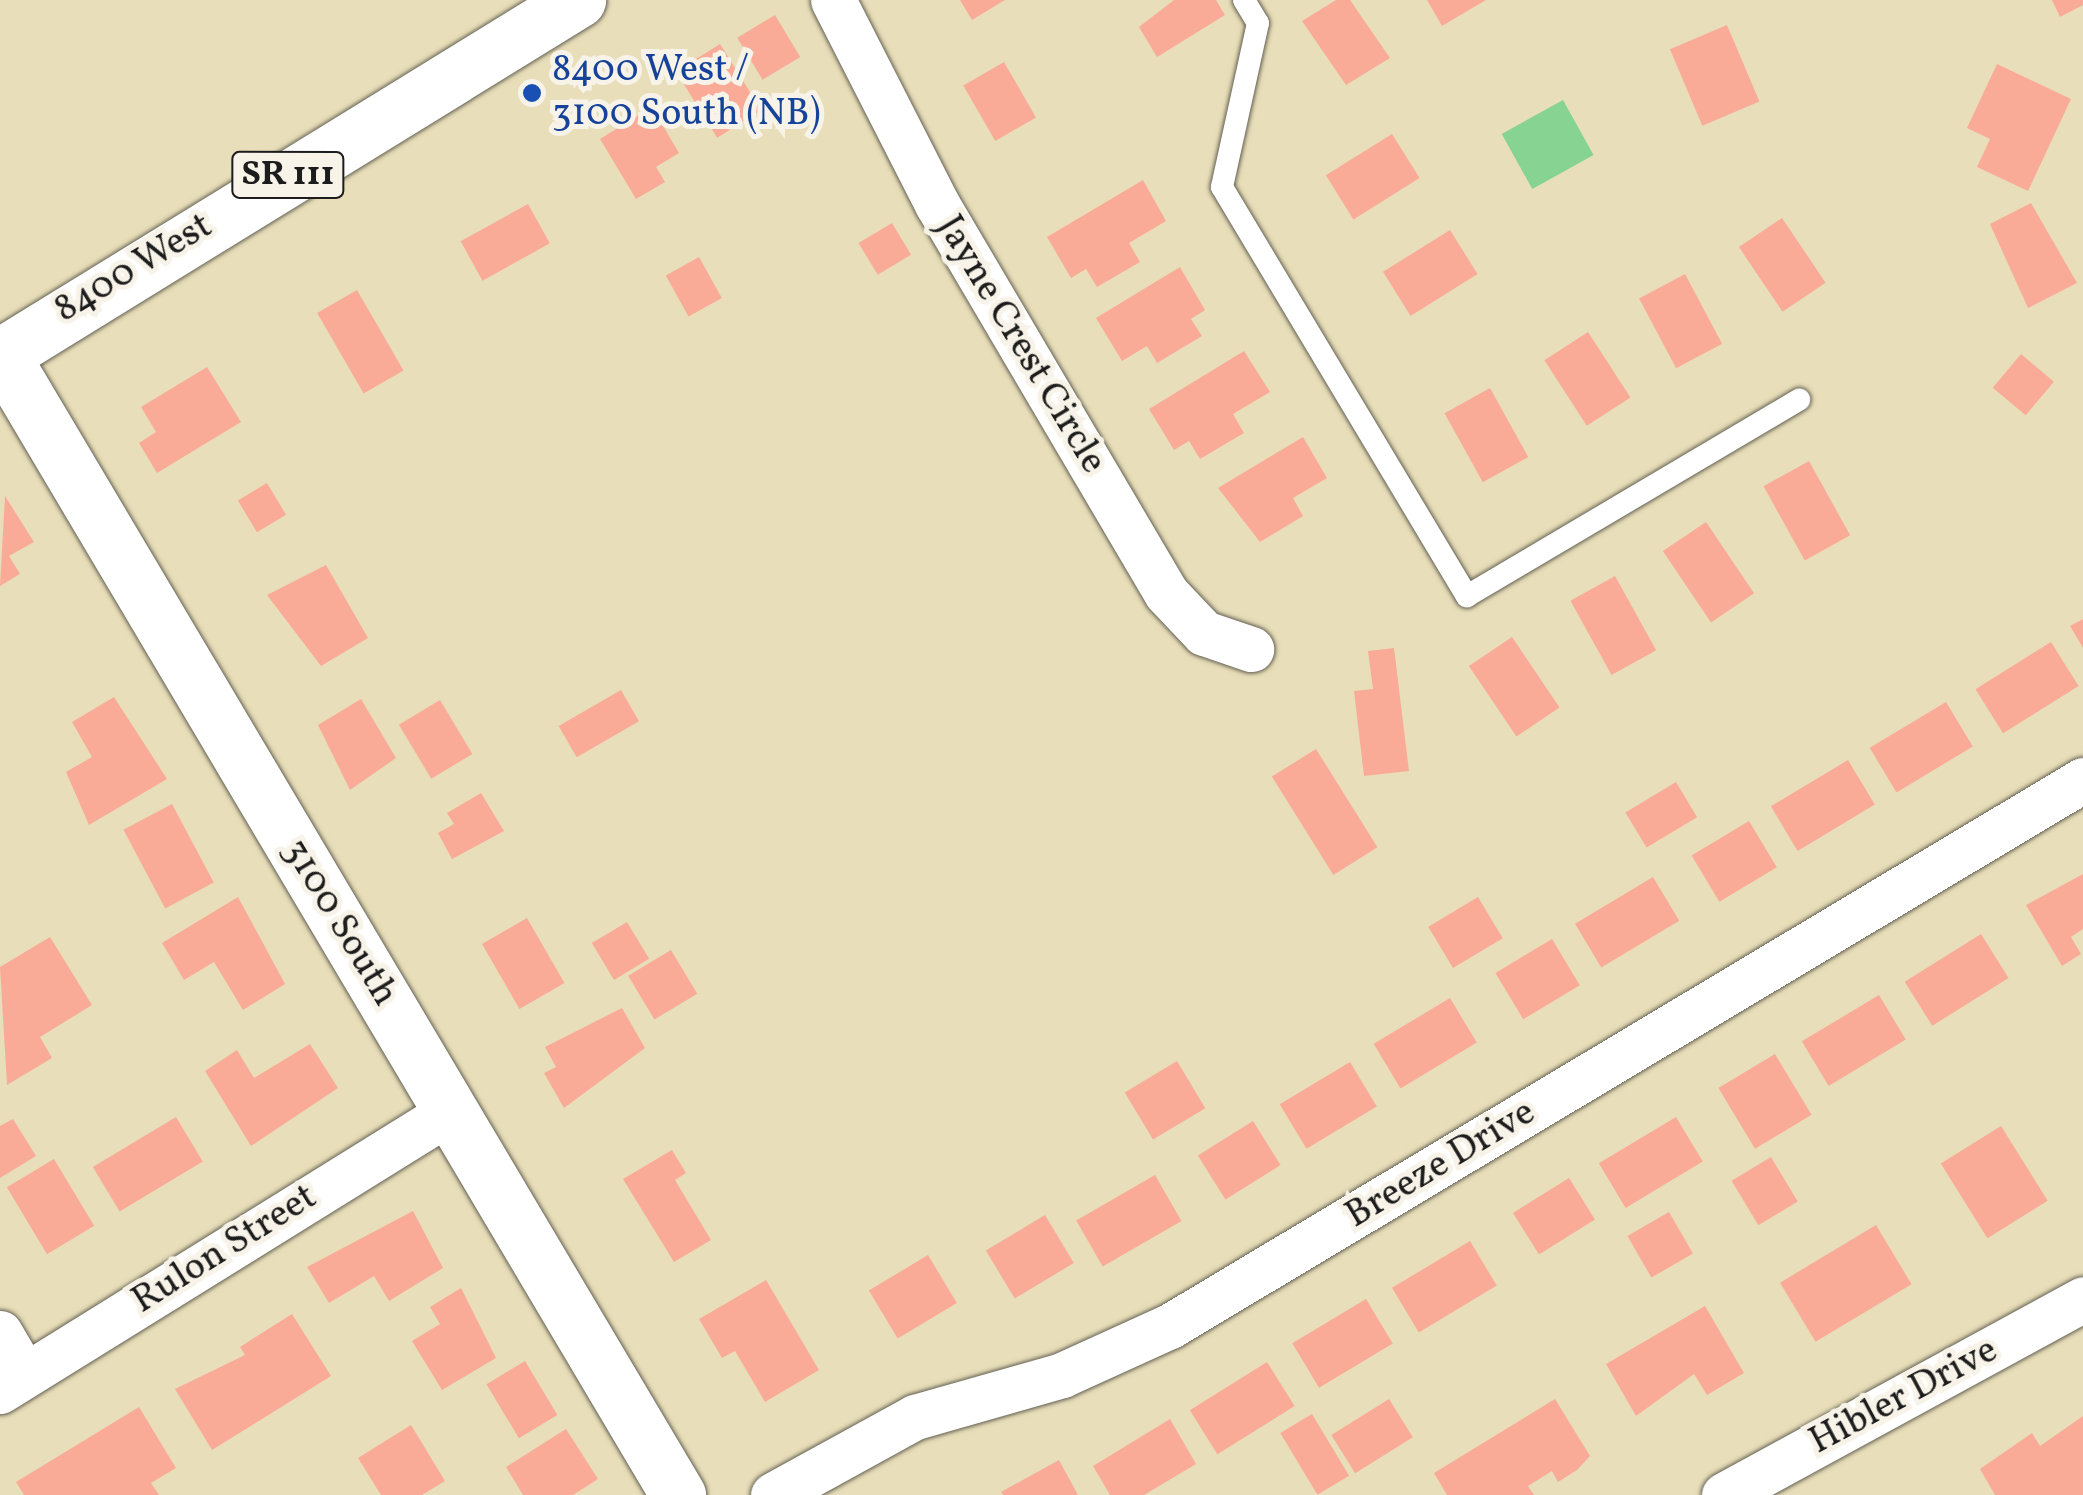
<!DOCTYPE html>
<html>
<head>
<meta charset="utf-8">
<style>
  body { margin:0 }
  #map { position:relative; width:2083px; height:1495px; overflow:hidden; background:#e8deb9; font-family:Vollkorn,serif }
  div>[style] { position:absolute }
  .green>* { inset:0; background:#87d391; transform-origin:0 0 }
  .building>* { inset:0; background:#faab98; transform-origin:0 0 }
  .roads { filter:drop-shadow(0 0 2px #636053) drop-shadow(0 0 2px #636053) }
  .service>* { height:22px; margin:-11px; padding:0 11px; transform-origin:11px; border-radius:11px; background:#fff }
  .minor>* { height:45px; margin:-22.5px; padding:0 22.5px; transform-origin:22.5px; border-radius:22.5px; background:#fff }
  .tertiary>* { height:55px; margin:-27.5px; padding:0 27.5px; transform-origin:27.5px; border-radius:27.5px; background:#fff }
  .primary>* { height:55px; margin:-27.5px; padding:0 27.5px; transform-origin:27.5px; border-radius:27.5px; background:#fff }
  .dots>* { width:28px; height:28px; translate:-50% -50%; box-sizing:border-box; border:5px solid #f7f3e8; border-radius:50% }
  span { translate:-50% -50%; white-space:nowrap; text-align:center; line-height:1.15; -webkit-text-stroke:10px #f7f3e8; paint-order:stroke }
  .shield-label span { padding:2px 8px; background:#f7f3e8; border:2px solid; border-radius:8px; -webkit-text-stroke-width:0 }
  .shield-label { font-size:35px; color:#1c1c1c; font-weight:700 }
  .transit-label { font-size:38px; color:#164399 }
  .left { translate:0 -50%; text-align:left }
  .street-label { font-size:38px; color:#1c1c1c }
</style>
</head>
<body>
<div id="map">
  <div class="green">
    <div style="left:1563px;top:100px;width:63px;height:70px;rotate:61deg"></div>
  </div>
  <div class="building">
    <div style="clip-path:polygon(960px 0,1005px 0,972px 20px)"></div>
    <div style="clip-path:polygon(1174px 0,1216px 0,1225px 15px,1157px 57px,1139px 27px)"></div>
    <div style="clip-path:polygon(1336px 0,1350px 0,1390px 58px,1346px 85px,1302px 21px)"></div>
    <div style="clip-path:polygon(1427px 0,1486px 0,1442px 26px)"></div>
    <div style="clip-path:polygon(2052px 0,2083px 0,2083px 5px,2060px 17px)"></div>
    <div style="left:775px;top:15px;width:49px;height:44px;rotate:59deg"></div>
    <div style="left:1727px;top:25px;width:83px;height:62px;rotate:67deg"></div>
    <div style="left:720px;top:44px;width:78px;height:52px;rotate:58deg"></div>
    <div style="left:1004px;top:62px;width:64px;height:47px;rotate:60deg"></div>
    <div style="clip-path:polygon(1997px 64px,2071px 99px,2028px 191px,1977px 167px,1990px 139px,1967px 128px)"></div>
    <div style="clip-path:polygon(652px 107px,679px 153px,656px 167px,665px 182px,636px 199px,600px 139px)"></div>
    <div style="left:1392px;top:134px;width:52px;height:78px;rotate:58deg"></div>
    <div style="clip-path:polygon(1143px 180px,1166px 221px,1129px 243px,1140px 262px,1097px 287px,1086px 269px,1071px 278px,1047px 237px)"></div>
    <div style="clip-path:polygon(2031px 203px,2077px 283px,2028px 308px,1990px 224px)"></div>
    <div style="left:528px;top:204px;width:45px;height:77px;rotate:61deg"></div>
    <div style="left:1782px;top:218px;width:78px;height:52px;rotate:56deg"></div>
    <div style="left:892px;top:223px;width:37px;height:39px;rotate:59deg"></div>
    <div style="left:1450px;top:230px;width:52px;height:79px;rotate:58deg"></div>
    <div style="left:699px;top:257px;width:47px;height:38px;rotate:61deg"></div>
    <div style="clip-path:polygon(1180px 267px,1205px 310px,1191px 319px,1202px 336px,1157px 363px,1147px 346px,1122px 361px,1096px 318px)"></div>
    <div style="left:1685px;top:274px;width:79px;height:52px;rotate:62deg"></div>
    <div style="left:357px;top:290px;width:93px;height:46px;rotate:60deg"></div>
    <div style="left:1588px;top:332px;width:78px;height:52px;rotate:57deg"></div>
    <div style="clip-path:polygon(1244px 351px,1270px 392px,1233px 414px,1244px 433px,1200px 459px,1189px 441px,1174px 450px,1149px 409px)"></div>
    <div style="left:2021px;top:354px;width:43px;height:44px;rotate:40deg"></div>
    <div style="clip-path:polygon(207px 367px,241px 422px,157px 473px,139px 443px,156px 432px,141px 407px)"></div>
    <div style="left:1490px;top:388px;width:79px;height:52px;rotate:61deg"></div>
    <div style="clip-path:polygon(1303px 437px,1327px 478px,1293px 498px,1303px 516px,1260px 542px,1218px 488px)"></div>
    <div style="left:1809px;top:461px;width:85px;height:52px;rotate:61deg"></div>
    <div style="left:267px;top:483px;width:37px;height:34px;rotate:59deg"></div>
    <div style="clip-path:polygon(5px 496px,34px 542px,9px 556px,20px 574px,0 586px)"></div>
    <div style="left:1706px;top:522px;width:86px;height:52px;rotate:56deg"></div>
    <div style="clip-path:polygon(326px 565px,368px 638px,321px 666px,267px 595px)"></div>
    <div style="left:1615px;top:576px;width:85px;height:51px;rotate:61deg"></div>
    <div style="clip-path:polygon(2083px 619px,2083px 648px,2070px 626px)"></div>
    <div style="left:1512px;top:637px;width:85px;height:52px;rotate:56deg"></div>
    <div style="left:2051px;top:642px;width:52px;height:89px;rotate:58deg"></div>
    <div style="clip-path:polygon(1394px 648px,1409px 771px,1364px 776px,1354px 691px,1373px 689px,1368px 651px)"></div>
    <div style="left:621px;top:690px;width:36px;height:72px;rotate:60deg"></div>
    <div style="clip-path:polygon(114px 697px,167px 779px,89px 825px,66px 772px,92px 757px,72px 722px)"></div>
    <div style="clip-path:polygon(361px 699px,396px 758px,350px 790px,318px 725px)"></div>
    <div style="left:440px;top:700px;width:63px;height:48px;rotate:59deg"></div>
    <div style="left:1946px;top:702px;width:52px;height:89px;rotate:59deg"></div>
    <div style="left:1316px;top:749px;width:116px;height:52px;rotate:58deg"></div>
    <div style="left:1848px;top:760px;width:52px;height:90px;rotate:59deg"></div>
    <div style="left:1676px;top:782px;width:41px;height:59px;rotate:59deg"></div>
    <div style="clip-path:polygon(481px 793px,504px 831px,452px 859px,438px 833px,454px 824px,447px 813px)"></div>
    <div style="left:172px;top:804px;width:89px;height:55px;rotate:62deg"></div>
    <div style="left:1749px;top:821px;width:54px;height:67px;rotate:59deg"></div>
    <div style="clip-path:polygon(2083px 874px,2083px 929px,2071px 937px,2081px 954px,2062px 966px,2026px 905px)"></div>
    <div style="left:1653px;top:877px;width:51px;height:91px;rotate:59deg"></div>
    <div style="clip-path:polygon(238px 897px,285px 984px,243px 1010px,214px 962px,184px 980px,162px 943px)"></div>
    <div style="left:1478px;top:897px;width:48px;height:58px;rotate:59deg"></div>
    <div style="left:527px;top:918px;width:75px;height:52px;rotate:60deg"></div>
    <div style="left:627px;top:922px;width:43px;height:41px;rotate:59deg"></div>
    <div style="left:1981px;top:934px;width:52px;height:90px;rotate:58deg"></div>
    <div style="clip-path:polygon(50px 937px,92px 1005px,40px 1037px,52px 1058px,7px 1085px,0 967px)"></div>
    <div style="left:1552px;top:939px;width:54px;height:66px;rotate:59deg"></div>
    <div style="left:671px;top:950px;width:51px;height:50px;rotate:59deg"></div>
    <div style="left:1879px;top:995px;width:52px;height:90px;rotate:59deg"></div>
    <div style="left:1450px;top:998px;width:52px;height:89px;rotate:59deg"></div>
    <div style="clip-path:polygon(622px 1008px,645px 1048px,564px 1108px,544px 1073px,556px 1067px,545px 1047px)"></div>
    <div style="clip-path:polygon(310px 1044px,338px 1088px,251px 1146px,205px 1071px,237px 1050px,254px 1078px)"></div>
    <div style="left:1775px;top:1054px;width:71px;height:66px;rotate:59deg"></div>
    <div style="left:1177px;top:1061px;width:55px;height:61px;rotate:59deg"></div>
    <div style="left:1350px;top:1062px;width:52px;height:82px;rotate:59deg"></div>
    <div style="left:176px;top:1117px;width:52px;height:97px;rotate:59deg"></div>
    <div style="left:1676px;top:1117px;width:52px;height:90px;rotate:59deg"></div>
    <div style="clip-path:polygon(13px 1119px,36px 1156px,0 1178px,0 1126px)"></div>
    <div style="left:1253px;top:1121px;width:52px;height:65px;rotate:58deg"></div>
    <div style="left:2001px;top:1126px;width:88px;height:71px;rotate:58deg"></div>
    <div style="clip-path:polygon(672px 1150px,686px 1173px,675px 1180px,711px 1240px,674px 1262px,623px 1179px)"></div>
    <div style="left:1771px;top:1157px;width:52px;height:46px;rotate:59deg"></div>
    <div style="left:54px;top:1159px;width:78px;height:55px;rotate:59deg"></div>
    <div style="left:1155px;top:1175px;width:53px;height:91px;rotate:60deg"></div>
    <div style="left:1569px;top:1178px;width:49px;height:66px;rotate:58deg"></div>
    <div style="clip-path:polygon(413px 1211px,443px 1268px,389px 1301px,374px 1276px,329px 1303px,307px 1267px)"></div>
    <div style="left:1669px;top:1212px;width:48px;height:48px;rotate:60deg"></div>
    <div style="left:1045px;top:1215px;width:56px;height:69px;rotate:59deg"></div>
    <div style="left:1876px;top:1225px;width:69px;height:112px;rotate:59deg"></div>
    <div style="left:1470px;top:1241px;width:52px;height:91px;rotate:59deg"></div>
    <div style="left:928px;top:1255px;width:56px;height:69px;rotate:59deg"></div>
    <div style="clip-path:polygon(766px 1280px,819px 1370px,765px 1402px,735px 1351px,722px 1358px,699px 1319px)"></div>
    <div style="clip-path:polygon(461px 1288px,496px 1358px,442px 1390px,412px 1341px,440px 1324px,430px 1307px)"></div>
    <div style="left:1366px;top:1299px;width:52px;height:86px;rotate:59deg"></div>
    <div style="clip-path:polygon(1705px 1306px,1744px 1373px,1707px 1395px,1694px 1374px,1636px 1416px,1606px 1364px)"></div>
    <div style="clip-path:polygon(292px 1314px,331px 1376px,212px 1450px,175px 1389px,245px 1355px,240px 1347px)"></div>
    <div style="left:525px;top:1361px;width:63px;height:45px;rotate:59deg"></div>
    <div style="left:1267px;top:1362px;width:52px;height:91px;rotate:58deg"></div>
    <div style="left:1389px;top:1399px;width:45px;height:68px;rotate:58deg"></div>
    <div style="clip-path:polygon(1555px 1399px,1590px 1456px,1577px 1470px,1558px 1482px,1552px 1471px,1528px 1486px,1534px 1495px,1447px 1495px,1434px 1473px)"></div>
    <div style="clip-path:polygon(139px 1407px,176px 1468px,151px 1483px,159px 1495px,24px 1495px,16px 1482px)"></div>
    <div style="left:1312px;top:1414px;width:72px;height:37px;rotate:59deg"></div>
    <div style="clip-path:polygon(2083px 1416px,2083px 1495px,1995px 1495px,1980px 1469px,2032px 1433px,2040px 1446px)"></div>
    <div style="clip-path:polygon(1170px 1419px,1196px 1464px,1144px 1495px,1110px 1495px,1093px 1466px)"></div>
    <div style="clip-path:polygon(411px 1425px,445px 1481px,422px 1495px,381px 1495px,358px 1458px)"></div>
    <div style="clip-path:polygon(566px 1429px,598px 1479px,573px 1495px,523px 1495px,506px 1467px)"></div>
    <div style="clip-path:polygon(1059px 1460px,1078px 1495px,1003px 1495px,1001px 1492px)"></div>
  </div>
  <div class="roads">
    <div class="service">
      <div style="left:1244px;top:0;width:27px;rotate:59deg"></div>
      <div style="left:1258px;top:23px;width:168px;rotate:102.4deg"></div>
      <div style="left:1222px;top:187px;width:477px;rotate:59.1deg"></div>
      <div style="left:1467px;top:596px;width:386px;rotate:-30.6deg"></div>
    </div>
    <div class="minor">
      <div style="left:833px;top:0;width:229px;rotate:63deg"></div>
      <div style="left:937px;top:204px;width:451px;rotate:59.5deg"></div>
      <div style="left:1166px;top:593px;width:55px;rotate:46.5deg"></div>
      <div style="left:1204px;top:633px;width:50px;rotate:18.8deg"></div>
      <div style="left:0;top:1333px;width:48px;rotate:59.7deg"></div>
      <div style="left:0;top:1391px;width:531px;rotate:-31.83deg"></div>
      <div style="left:773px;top:1495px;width:162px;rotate:-28.8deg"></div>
      <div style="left:915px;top:1417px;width:153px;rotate:-15.9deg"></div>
      <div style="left:1062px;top:1375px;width:119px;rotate:-24.4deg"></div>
      <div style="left:1170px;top:1326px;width:1064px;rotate:-30.88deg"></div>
      <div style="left:1724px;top:1495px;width:409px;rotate:-28.6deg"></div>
    </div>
    <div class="tertiary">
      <div style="left:0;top:352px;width:1329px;rotate:59.32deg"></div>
    </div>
    <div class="primary">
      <div style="left:0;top:356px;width:679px;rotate:-31.63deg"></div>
    </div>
  </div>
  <div class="dots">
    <div style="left:532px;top:93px;background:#1a4fb4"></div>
  </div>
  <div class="shield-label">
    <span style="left:288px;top:175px">SR 111</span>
  </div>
  <div class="transit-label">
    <span class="left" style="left:552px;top:93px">8400 West /<br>3100 South (NB)</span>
  </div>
  <div class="street-label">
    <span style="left:134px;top:269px;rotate:-31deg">8400 West</span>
    <span style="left:1020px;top:345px;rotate:59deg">Jayne Crest Circle</span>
    <span style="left:339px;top:923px;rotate:59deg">3100 South</span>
    <span style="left:1441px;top:1165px;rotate:-31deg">Breeze Drive</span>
    <span style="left:225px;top:1250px;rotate:-32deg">Rulon Street</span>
    <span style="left:1904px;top:1397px;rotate:-28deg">Hibler Drive</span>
  </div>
</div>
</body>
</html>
